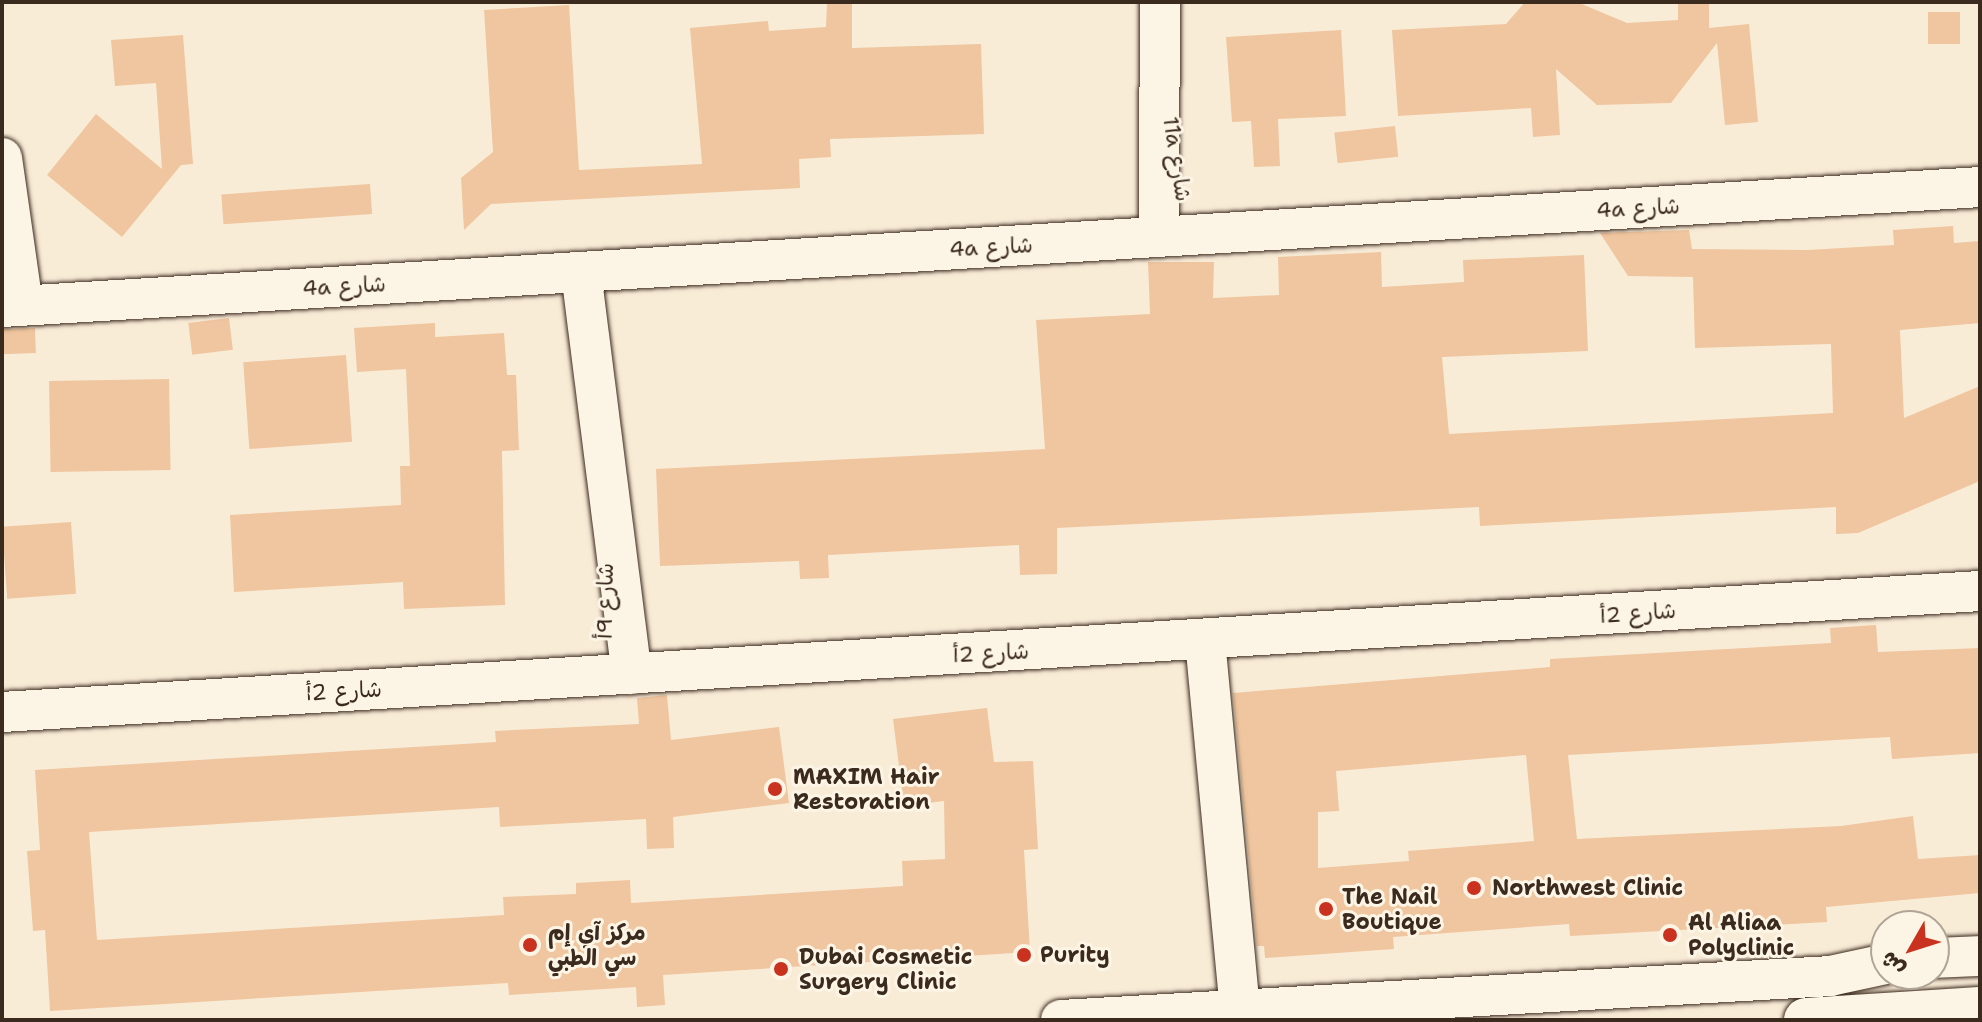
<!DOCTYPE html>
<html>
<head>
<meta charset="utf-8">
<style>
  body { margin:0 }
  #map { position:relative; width:1982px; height:1022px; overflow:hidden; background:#f9ecd7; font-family:"Shantell Sans","Playpen Sans Arabic",sans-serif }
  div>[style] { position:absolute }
  .building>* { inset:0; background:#efc69f; transform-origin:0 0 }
  .roads { filter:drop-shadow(0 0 2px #3b2a1e) drop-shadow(0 0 2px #3b2a1e) }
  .street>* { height:40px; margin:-20px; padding:0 20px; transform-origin:20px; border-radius:20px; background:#fcf5e5 }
  .primary>* { height:44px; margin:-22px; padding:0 22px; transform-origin:22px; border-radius:22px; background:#fcf5e5 }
  .dots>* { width:22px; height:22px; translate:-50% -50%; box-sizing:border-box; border:4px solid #fcf5e5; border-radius:50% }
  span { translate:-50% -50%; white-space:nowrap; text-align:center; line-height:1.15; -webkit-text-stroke:6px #fcf5e5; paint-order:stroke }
  .street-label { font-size:22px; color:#3b2a1e }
  .poi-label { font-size:22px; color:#3b2a1e; font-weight:700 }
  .left { translate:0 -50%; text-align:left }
  .frame { position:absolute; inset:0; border:4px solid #3b2a1e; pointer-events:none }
  .north { position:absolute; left:1870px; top:910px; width:80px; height:80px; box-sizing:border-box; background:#fcf5e5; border:2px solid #afa495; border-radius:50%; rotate:231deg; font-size:22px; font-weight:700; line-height:32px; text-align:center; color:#3b2a1e }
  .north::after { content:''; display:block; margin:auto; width:28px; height:36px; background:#c8321e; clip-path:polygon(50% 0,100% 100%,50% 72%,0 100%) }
</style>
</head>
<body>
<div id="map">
  <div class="building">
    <div style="clip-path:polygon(827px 2px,852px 2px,852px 48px,981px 44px,984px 134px,830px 139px,831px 157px,799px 159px,800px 188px,491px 204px,464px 230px,461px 178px,493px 152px,484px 10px,569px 5px,579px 170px,702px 164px,690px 28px,768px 21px,769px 31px,826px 27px)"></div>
    <div style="clip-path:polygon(1525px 2px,1577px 2px,1627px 23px,1678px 20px,1678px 2px,1709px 2px,1709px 28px,1749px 24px,1758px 122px,1725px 125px,1717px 43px,1671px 103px,1597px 105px,1556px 69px,1560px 135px,1533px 137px,1531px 108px,1398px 116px,1392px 30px,1506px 24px)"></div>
    <div style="left:1960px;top:12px;width:32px;height:32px;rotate:90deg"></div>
    <div style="clip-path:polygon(1341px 30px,1346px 116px,1278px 119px,1280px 166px,1254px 167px,1251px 121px,1232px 122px,1226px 37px)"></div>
    <div style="clip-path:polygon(183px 35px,193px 164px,181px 165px,122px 237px,47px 175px,96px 114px,162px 169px,156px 83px,115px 86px,111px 40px)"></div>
    <div style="left:1395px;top:126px;width:31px;height:61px;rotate:84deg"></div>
    <div style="left:370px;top:184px;width:30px;height:149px;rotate:86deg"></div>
    <div style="clip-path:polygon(1953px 226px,1954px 243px,1980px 241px,1980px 323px,1900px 330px,1904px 418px,1980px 386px,1980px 481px,1858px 533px,1836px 534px,1836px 507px,1480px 526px,1479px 507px,1057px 528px,1057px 574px,1020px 575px,1019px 545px,828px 555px,829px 578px,800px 579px,799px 561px,660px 566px,656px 469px,1045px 449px,1036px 320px,1150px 314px,1148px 262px,1214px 262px,1213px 298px,1279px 295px,1278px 257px,1381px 252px,1382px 287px,1464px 282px,1463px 260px,1584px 255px,1588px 351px,1442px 357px,1449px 434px,1833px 413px,1831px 344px,1695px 348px,1693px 277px,1628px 276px,1600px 233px,1689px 230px,1692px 249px,1807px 250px,1894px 245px,1893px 230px)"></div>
    <div style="left:229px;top:318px;width:32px;height:41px;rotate:83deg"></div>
    <div style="clip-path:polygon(435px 323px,435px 337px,504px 333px,507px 375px,516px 375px,519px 450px,502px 451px,505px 605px,404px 609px,403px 582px,234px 592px,230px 515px,401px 505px,400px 466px,410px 466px,406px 369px,357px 372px,354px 328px)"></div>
    <div style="left:35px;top:328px;width:25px;height:33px;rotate:88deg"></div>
    <div style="left:346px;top:355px;width:87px;height:103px;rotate:86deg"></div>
    <div style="left:169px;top:379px;width:91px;height:120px;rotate:89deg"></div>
    <div style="left:71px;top:522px;width:72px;height:69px;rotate:86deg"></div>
    <div style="clip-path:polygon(evenodd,1876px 625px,1878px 652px,1980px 648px,1980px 753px,1892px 759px,1890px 737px,1568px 755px,1577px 839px,1841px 826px,1913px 816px,1918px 859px,1980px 855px,1980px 893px,1826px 907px,1827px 922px,1570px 936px,1569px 924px,1393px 937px,1394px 949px,1265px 958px,1264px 946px,1257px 946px,1233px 693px,1550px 667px,1550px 659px,1831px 643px,1830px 628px,1876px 625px,1526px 755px,1534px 841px,1408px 851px,1409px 861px,1318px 868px,1318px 812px,1339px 811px,1336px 771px,1526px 755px)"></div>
    <div style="clip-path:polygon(667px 695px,671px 740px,779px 727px,789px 803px,673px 817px,674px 848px,647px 849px,646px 819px,500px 827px,499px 807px,89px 832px,97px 940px,504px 915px,503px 897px,576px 894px,576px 883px,630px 880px,631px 903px,903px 886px,902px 861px,945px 859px,944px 801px,904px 806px,893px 719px,987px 708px,994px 762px,1033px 761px,1038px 849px,1024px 850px,1030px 952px,663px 975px,665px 1005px,637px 1007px,636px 987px,509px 995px,508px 983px,50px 1011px,45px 930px,33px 931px,27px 851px,40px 850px,35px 770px,496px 742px,495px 731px,639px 724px,637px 698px)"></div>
  </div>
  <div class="roads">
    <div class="street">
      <div style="left:2px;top:158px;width:149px;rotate:81.9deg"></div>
      <div style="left:1159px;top:237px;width:235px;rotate:-89.8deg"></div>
      <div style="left:581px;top:272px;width:405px;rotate:82.8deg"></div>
      <div style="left:2px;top:307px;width:1982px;rotate:-3.47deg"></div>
      <div style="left:1205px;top:640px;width:369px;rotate:84.6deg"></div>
      <div style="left:2px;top:712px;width:1982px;rotate:-3.5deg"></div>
      <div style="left:1934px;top:958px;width:46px;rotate:-2.5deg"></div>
      <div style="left:1061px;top:1020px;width:770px;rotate:-3.27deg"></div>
      <div style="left:1830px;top:976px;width:57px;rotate:-12.1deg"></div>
    </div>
    <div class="primary">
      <div style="left:1806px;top:1020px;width:174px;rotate:-3.6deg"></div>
    </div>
  </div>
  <div class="dots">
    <div style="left:775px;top:789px;background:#c8321e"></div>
    <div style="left:1474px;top:888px;background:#c8321e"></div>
    <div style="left:1326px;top:909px;background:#c8321e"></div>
    <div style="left:1670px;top:935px;background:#c8321e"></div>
    <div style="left:530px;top:945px;background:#c8321e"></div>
    <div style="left:1024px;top:955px;background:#c8321e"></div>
    <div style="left:781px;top:969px;background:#c8321e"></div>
  </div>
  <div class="street-label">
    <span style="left:1177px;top:159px;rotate:81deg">11a شارع</span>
    <span style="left:1638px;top:208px;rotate:-3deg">4a شارع</span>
    <span style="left:991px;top:247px;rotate:-3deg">4a شارع</span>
    <span style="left:344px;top:286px;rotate:-3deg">4a شارع</span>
    <span style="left:605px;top:601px;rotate:-89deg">شارع 9أ</span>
    <span style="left:1638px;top:613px;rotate:-4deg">شارع 2أ</span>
    <span style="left:991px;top:653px;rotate:-3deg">شارع 2أ</span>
    <span style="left:344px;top:691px;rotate:-3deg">شارع 2أ</span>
  </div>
  <div class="poi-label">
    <span class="left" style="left:793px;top:789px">MAXIM Hair<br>Restoration</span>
    <span class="left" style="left:1492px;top:888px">Northwest Clinic</span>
    <span class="left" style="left:1342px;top:909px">The Nail<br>Boutique</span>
    <span class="left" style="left:1688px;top:935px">Al Aliaa<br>Polyclinic</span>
    <span class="left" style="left:548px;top:945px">مركز آي إم<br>سي الطبي</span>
    <span class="left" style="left:1040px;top:955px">Purity</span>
    <span class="left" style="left:799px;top:969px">Dubai Cosmetic<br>Surgery Clinic</span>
  </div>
  <div class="frame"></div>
  <div class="north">ش</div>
</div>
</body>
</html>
